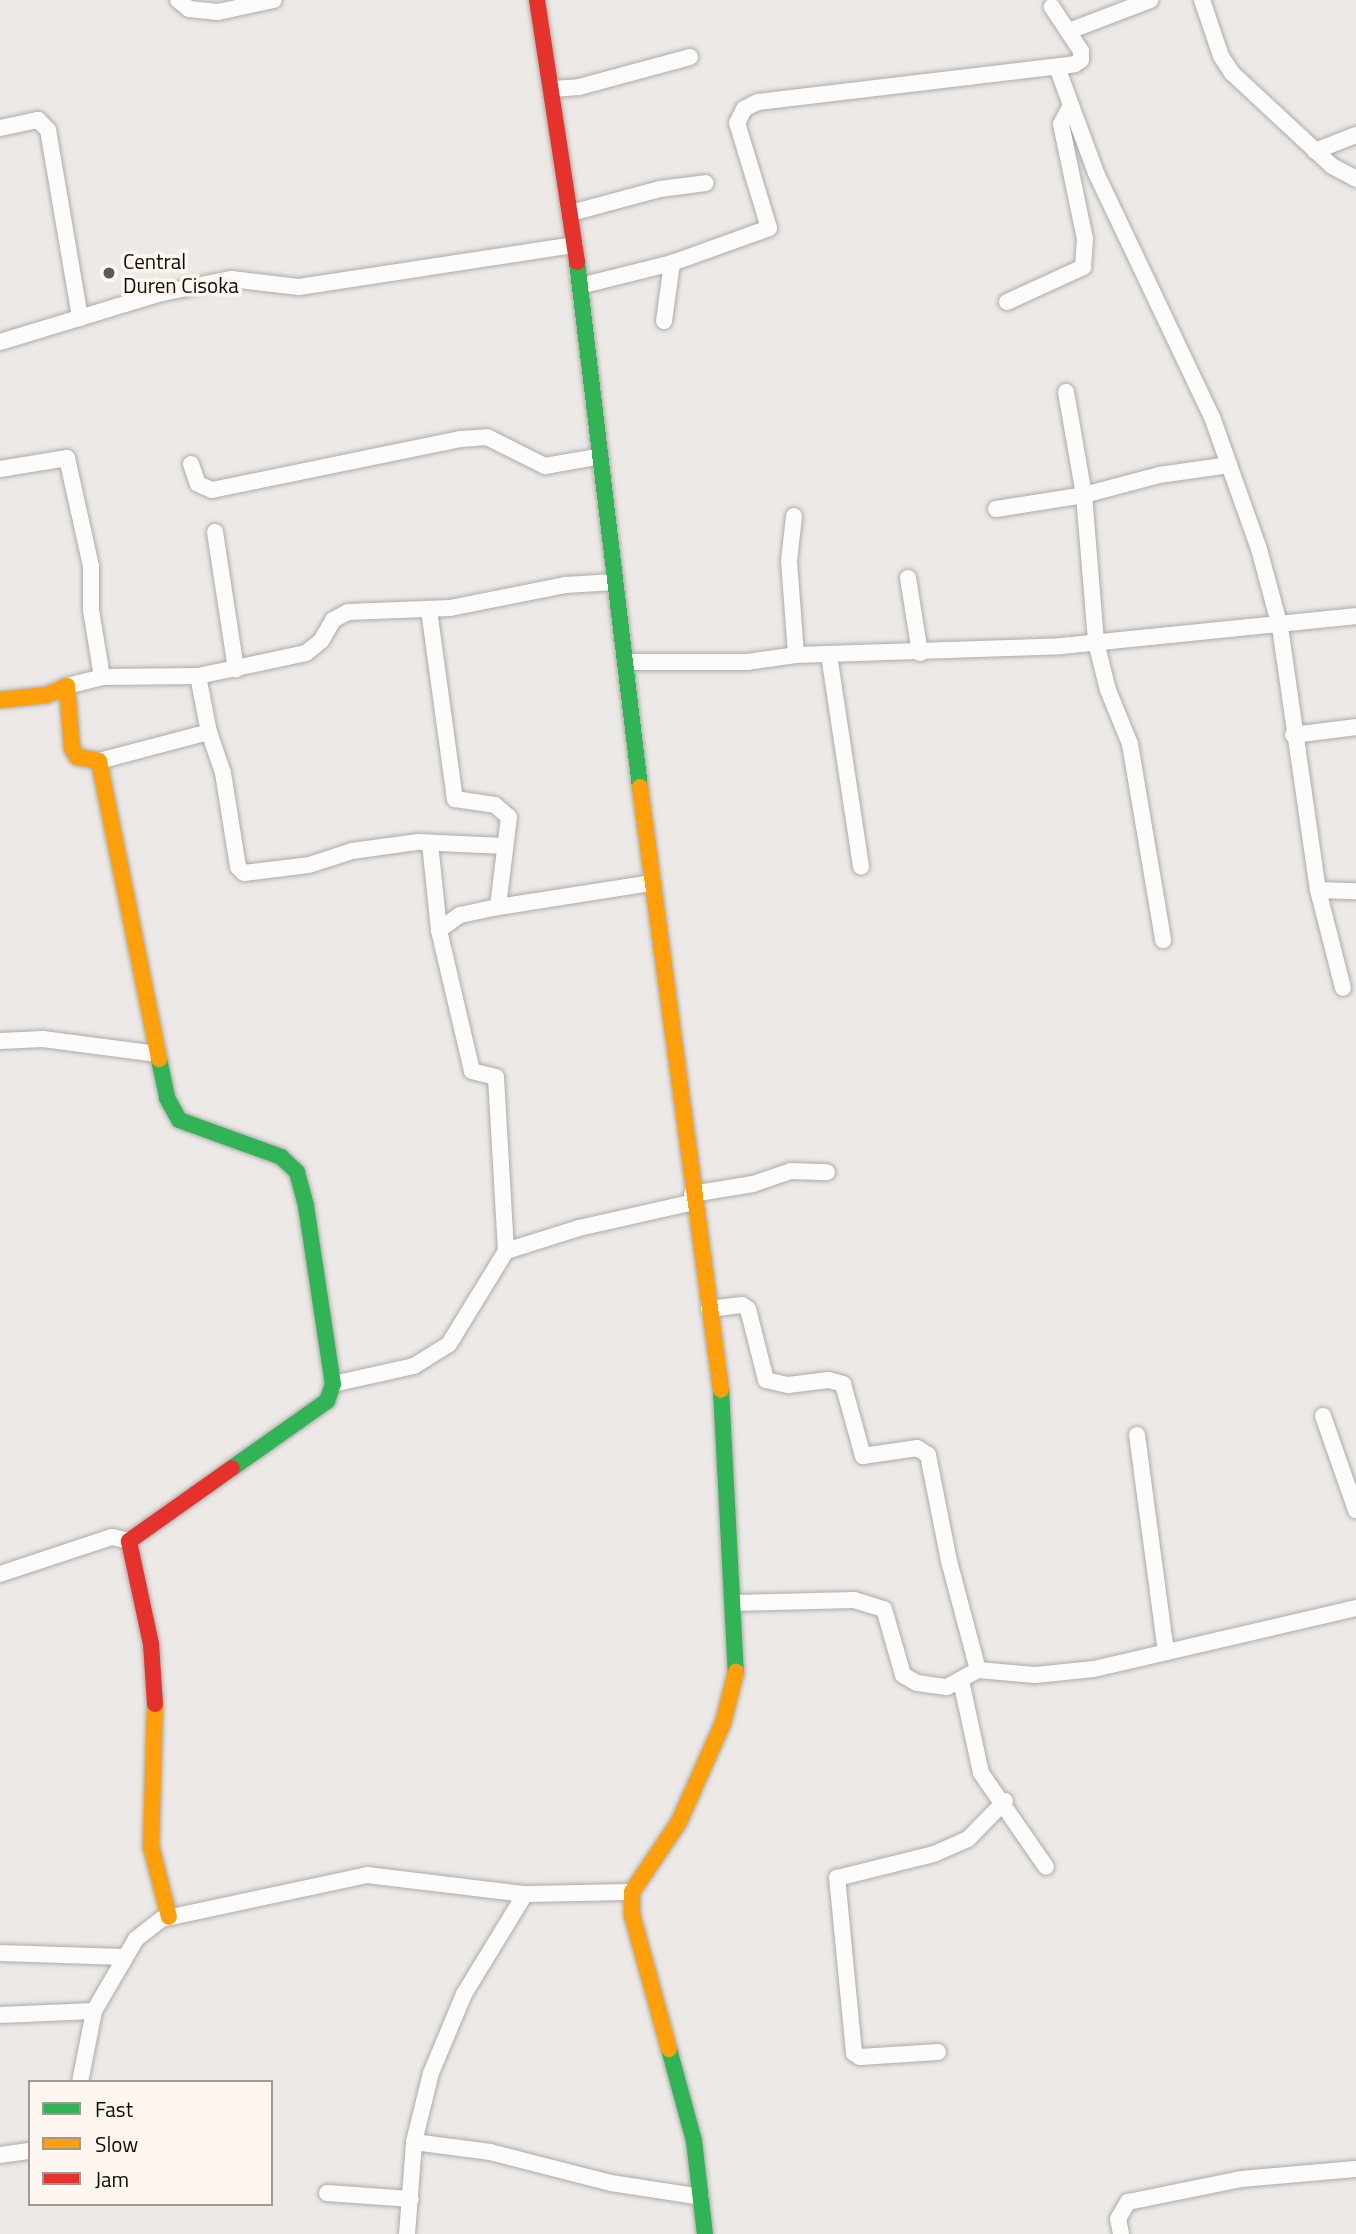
<!DOCTYPE html>
<html>
<head>
<meta charset="utf-8">
<style>
  body { margin:0 }
  #map { position:relative; width:1356px; height:2234px; overflow:hidden; background:#ece9e6; font-family:"Titillium Web",sans-serif }
  div>[style] { position:absolute }
  .roads { filter:drop-shadow(0 0 2px #adaba8) drop-shadow(0 0 2px #adaba8) }
  .street>* { height:16px; margin:-8px; padding:0 8px; transform-origin:8px; border-radius:8px; background:#fcfcfb }
  .fast>* { height:16px; margin:-8px; padding:0 8px; transform-origin:8px; border-radius:8px; background:#30b455 }
  .slow>* { height:16px; margin:-8px; padding:0 8px; transform-origin:8px; border-radius:8px; background:#ff9f0a }
  .jam>* { height:16px; margin:-8px; padding:0 8px; transform-origin:8px; border-radius:8px; background:#e5322d }
  .dots>* { width:19px; height:19px; translate:-50% -50%; box-sizing:border-box; border:4px solid #fef6ef; border-radius:50% }
  span { translate:-50% -50%; white-space:nowrap; text-align:center; line-height:1.15; -webkit-text-stroke:7px #fef6ef; paint-order:stroke }
  .poi-label { font-size:21px; color:#0f0d0a }
  .left { translate:0 -50%; text-align:left }
  .legend { position:absolute; left:28px; top:2080px; width:245px; height:126px; box-sizing:border-box; background:#fef6ef; border:2px solid #9e9993; margin:0; padding:9px 12px; list-style:none; font-size:21px; color:#0f0d0a }
  .legend li { display:flex; align-items:center; gap:14px; height:35px }
  .legend b { width:35px; border:2px solid #9e9993 }
</style>
</head>
<body>
<div id="map">
  <div class="roads">
    <div class="street">
      <div style="left:178px;top:0;width:14px;rotate:39deg"></div>
      <div style="left:189px;top:9px;width:29px;rotate:6deg"></div>
      <div style="left:218px;top:12px;width:57px;rotate:-12.1deg"></div>
      <div style="left:1202px;top:0;width:59px;rotate:71.3deg"></div>
      <div style="left:1221px;top:56px;width:20px;rotate:57deg"></div>
      <div style="left:1232px;top:73px;width:137px;rotate:42.9deg"></div>
      <div style="left:1332px;top:166px;width:27px;rotate:28deg"></div>
      <div style="left:1069px;top:31px;width:87px;rotate:-20.9deg"></div>
      <div style="left:1057px;top:67px;width:113px;rotate:69.8deg"></div>
      <div style="left:1096px;top:173px;width:270px;rotate:64.6deg"></div>
      <div style="left:1212px;top:417px;width:140px;rotate:70.4deg"></div>
      <div style="left:1259px;top:549px;width:81px;rotate:74.9deg"></div>
      <div style="left:1280px;top:627px;width:266px;rotate:81.8deg"></div>
      <div style="left:1318px;top:890px;width:38px;rotate:2deg"></div>
      <div style="left:552px;top:89px;width:27px;rotate:-4deg"></div>
      <div style="left:579px;top:87px;width:115px;rotate:-15.1deg"></div>
      <div style="left:0;top:128px;width:39px;rotate:-12deg"></div>
      <div style="left:38px;top:120px;width:14px;rotate:45deg"></div>
      <div style="left:48px;top:130px;width:191px;rotate:80.3deg"></div>
      <div style="left:1315px;top:151px;width:44px;rotate:-21.3deg"></div>
      <div style="left:571px;top:213px;width:92px;rotate:-15.1deg"></div>
      <div style="left:660px;top:189px;width:46px;rotate:-7.4deg"></div>
      <div style="left:580px;top:286px;width:95px;rotate:-14deg"></div>
      <div style="left:672px;top:263px;width:103px;rotate:-19.8deg"></div>
      <div style="left:769px;top:228px;width:110px;rotate:-106.9deg"></div>
      <div style="left:737px;top:123px;width:16px;rotate:-63deg"></div>
      <div style="left:744px;top:109px;width:16px;rotate:-27deg"></div>
      <div style="left:758px;top:102px;width:319px;rotate:-6.8deg"></div>
      <div style="left:1075px;top:64px;width:7px;rotate:-34deg"></div>
      <div style="left:1081px;top:60px;width:9px;rotate:-90deg"></div>
      <div style="left:1081px;top:51px;width:53px;rotate:-123.4deg"></div>
      <div style="left:1007px;top:302px;width:84px;rotate:-24.7deg"></div>
      <div style="left:1083px;top:267px;width:28px;rotate:-86deg"></div>
      <div style="left:1085px;top:239px;width:117px;rotate:-101.8deg"></div>
      <div style="left:1061px;top:124px;width:21px;rotate:-62deg"></div>
      <div style="left:664px;top:321px;width:59px;rotate:-82.1deg"></div>
      <div style="left:0;top:342px;width:165px;rotate:-16.9deg"></div>
      <div style="left:158px;top:294px;width:75px;rotate:-11.6deg"></div>
      <div style="left:231px;top:279px;width:68px;rotate:6.7deg"></div>
      <div style="left:299px;top:287px;width:279px;rotate:-8.7deg"></div>
      <div style="left:1066px;top:392px;width:105px;rotate:80.1deg"></div>
      <div style="left:1084px;top:495px;width:147px;rotate:85.3deg"></div>
      <div style="left:1096px;top:642px;width:49px;rotate:76deg"></div>
      <div style="left:1108px;top:690px;width:58px;rotate:67.8deg"></div>
      <div style="left:1130px;top:744px;width:199px;rotate:80.4deg"></div>
      <div style="left:191px;top:464px;width:21px;rotate:71deg"></div>
      <div style="left:198px;top:484px;width:15px;rotate:23deg"></div>
      <div style="left:212px;top:490px;width:253px;rotate:-11.6deg"></div>
      <div style="left:460px;top:439px;width:27px;rotate:-4deg"></div>
      <div style="left:487px;top:437px;width:65px;rotate:26.6deg"></div>
      <div style="left:545px;top:466px;width:53px;rotate:-9.8deg"></div>
      <div style="left:0;top:469px;width:68px;rotate:-9.3deg"></div>
      <div style="left:67px;top:458px;width:111px;rotate:77.5deg"></div>
      <div style="left:91px;top:566px;width:44px;rotate:90deg"></div>
      <div style="left:91px;top:610px;width:68px;rotate:80.7deg"></div>
      <div style="left:996px;top:509px;width:89px;rotate:-9deg"></div>
      <div style="left:1084px;top:495px;width:78px;rotate:-14.9deg"></div>
      <div style="left:1159px;top:475px;width:71px;rotate:-8.1deg"></div>
      <div style="left:794px;top:516px;width:45px;rotate:96.3deg"></div>
      <div style="left:789px;top:561px;width:94px;rotate:85.7deg"></div>
      <div style="left:215px;top:532px;width:139px;rotate:81.3deg"></div>
      <div style="left:908px;top:578px;width:76px;rotate:80.9deg"></div>
      <div style="left:429px;top:610px;width:191px;rotate:82.2deg"></div>
      <div style="left:455px;top:799px;width:40px;rotate:8.5deg"></div>
      <div style="left:495px;top:805px;width:18px;rotate:41deg"></div>
      <div style="left:509px;top:817px;width:91px;rotate:97deg"></div>
      <div style="left:829px;top:655px;width:214px;rotate:81.4deg"></div>
      <div style="left:626px;top:662px;width:121px"></div>
      <div style="left:747px;top:662px;width:49px;rotate:-8.1deg"></div>
      <div style="left:796px;top:655px;width:266px;rotate:-1.9deg"></div>
      <div style="left:1062px;top:646px;width:296px;rotate:-5.8deg"></div>
      <div style="left:198px;top:676px;width:110px;rotate:-12deg"></div>
      <div style="left:306px;top:653px;width:19px;rotate:-39deg"></div>
      <div style="left:321px;top:641px;width:24px;rotate:-60deg"></div>
      <div style="left:333px;top:620px;width:17px;rotate:-28deg"></div>
      <div style="left:348px;top:612px;width:102px;rotate:-2.2deg"></div>
      <div style="left:450px;top:608px;width:117px;rotate:-11.3deg"></div>
      <div style="left:565px;top:585px;width:49px;rotate:-3.5deg"></div>
      <div style="left:67px;top:686px;width:36px;rotate:-14deg"></div>
      <div style="left:102px;top:677px;width:96px;rotate:-0.6deg"></div>
      <div style="left:198px;top:676px;width:57px;rotate:78.9deg"></div>
      <div style="left:1293px;top:735px;width:64px;rotate:-7.2deg"></div>
      <div style="left:99px;top:761px;width:114px;rotate:-14.8deg"></div>
      <div style="left:209px;top:732px;width:43px;rotate:71.1deg"></div>
      <div style="left:223px;top:773px;width:95px;rotate:80.9deg"></div>
      <div style="left:238px;top:867px;width:8px;rotate:45deg"></div>
      <div style="left:244px;top:873px;width:65px;rotate:-7deg"></div>
      <div style="left:309px;top:865px;width:45px;rotate:-18deg"></div>
      <div style="left:352px;top:851px;width:67px;rotate:-7.8deg"></div>
      <div style="left:418px;top:842px;width:86px;rotate:2.7deg"></div>
      <div style="left:430px;top:843px;width:87px;rotate:84.1deg"></div>
      <div style="left:1318px;top:890px;width:101px;rotate:75.7deg"></div>
      <div style="left:0;top:1041px;width:43px;rotate:-2.7deg"></div>
      <div style="left:43px;top:1039px;width:115px;rotate:7.5deg"></div>
      <div style="left:692px;top:1194px;width:62px;rotate:-9.3deg"></div>
      <div style="left:753px;top:1184px;width:40px;rotate:-18.9deg"></div>
      <div style="left:791px;top:1171px;width:36px;rotate:2deg"></div>
      <div style="left:506px;top:1251px;width:174px;rotate:-93.3deg"></div>
      <div style="left:496px;top:1077px;width:25px;rotate:-166deg"></div>
      <div style="left:472px;top:1071px;width:145px;rotate:-103.2deg"></div>
      <div style="left:439px;top:930px;width:26px;rotate:-36deg"></div>
      <div style="left:460px;top:915px;width:39px;rotate:-12deg"></div>
      <div style="left:498px;top:907px;width:156px;rotate:-8.9deg"></div>
      <div style="left:709px;top:1309px;width:33px;rotate:-7deg"></div>
      <div style="left:742px;top:1305px;width:7px;rotate:34deg"></div>
      <div style="left:748px;top:1309px;width:73px;rotate:75.8deg"></div>
      <div style="left:766px;top:1380px;width:23px;rotate:13deg"></div>
      <div style="left:788px;top:1385px;width:41px;rotate:-7deg"></div>
      <div style="left:829px;top:1380px;width:15px;rotate:16deg"></div>
      <div style="left:843px;top:1384px;width:75px;rotate:74.5deg"></div>
      <div style="left:863px;top:1456px;width:55px;rotate:-8.4deg"></div>
      <div style="left:917px;top:1448px;width:13px;rotate:32deg"></div>
      <div style="left:928px;top:1455px;width:108px;rotate:78.8deg"></div>
      <div style="left:949px;top:1561px;width:113px;rotate:75.1deg"></div>
      <div style="left:333px;top:1384px;width:83px;rotate:-12.5deg"></div>
      <div style="left:414px;top:1366px;width:41px;rotate:-32.2deg"></div>
      <div style="left:449px;top:1344px;width:109px;rotate:-58.5deg"></div>
      <div style="left:506px;top:1251px;width:77px;rotate:-17.5deg"></div>
      <div style="left:579px;top:1228px;width:118px;rotate:-12.7deg"></div>
      <div style="left:1323px;top:1416px;width:100px;rotate:70.7deg"></div>
      <div style="left:1137px;top:1435px;width:218px;rotate:82.4deg"></div>
      <div style="left:0;top:1574px;width:118px;rotate:-18.3deg"></div>
      <div style="left:112px;top:1537px;width:17px;rotate:13deg"></div>
      <div style="left:734px;top:1603px;width:120px;rotate:-1.4deg"></div>
      <div style="left:854px;top:1600px;width:31px;rotate:17deg"></div>
      <div style="left:884px;top:1609px;width:69px;rotate:73.9deg"></div>
      <div style="left:903px;top:1675px;width:16px;rotate:30deg"></div>
      <div style="left:917px;top:1683px;width:30px;rotate:8deg"></div>
      <div style="left:947px;top:1687px;width:35px;rotate:-29deg"></div>
      <div style="left:978px;top:1670px;width:57px;rotate:5deg"></div>
      <div style="left:1035px;top:1675px;width:59px;rotate:-5.8deg"></div>
      <div style="left:1094px;top:1669px;width:269px;rotate:-13.1deg"></div>
      <div style="left:961px;top:1681px;width:94px;rotate:77.7deg"></div>
      <div style="left:981px;top:1773px;width:114px;rotate:55.3deg"></div>
      <div style="left:0;top:1953px;width:125px;rotate:1.8deg"></div>
      <div style="left:0;top:2015px;width:94px;rotate:-2.4deg"></div>
      <div style="left:938px;top:2052px;width:78px;rotate:176.3deg"></div>
      <div style="left:860px;top:2057px;width:7px;rotate:-146deg"></div>
      <div style="left:854px;top:2053px;width:176px;rotate:-95.5deg"></div>
      <div style="left:837px;top:1878px;width:100px;rotate:-13.9deg"></div>
      <div style="left:934px;top:1854px;width:37px;rotate:-24deg"></div>
      <div style="left:968px;top:1839px;width:53px;rotate:-45.8deg"></div>
      <div style="left:80px;top:2082px;width:72px;rotate:-78.8deg"></div>
      <div style="left:94px;top:2011px;width:83px;rotate:-59.7deg"></div>
      <div style="left:136px;top:1939px;width:33px;rotate:-38deg"></div>
      <div style="left:162px;top:1919px;width:210px;rotate:-12.1deg"></div>
      <div style="left:367px;top:1875px;width:159px;rotate:6.9deg"></div>
      <div style="left:414px;top:2142px;width:77px;rotate:7.5deg"></div>
      <div style="left:490px;top:2152px;width:125px;rotate:14.4deg"></div>
      <div style="left:611px;top:2183px;width:91px;rotate:8.8deg"></div>
      <div style="left:0;top:2155px;width:30px;rotate:-8deg"></div>
      <div style="left:327px;top:2193px;width:84px;rotate:4.1deg"></div>
      <div style="left:407px;top:2234px;width:92px;rotate:-85.6deg"></div>
      <div style="left:414px;top:2142px;width:71px;rotate:-76.2deg"></div>
      <div style="left:431px;top:2073px;width:86px;rotate:-67.3deg"></div>
      <div style="left:464px;top:1994px;width:117px;rotate:-58.6deg"></div>
      <div style="left:525px;top:1894px;width:107px;rotate:-1.1deg"></div>
      <div style="left:1121px;top:2234px;width:15px;rotate:-101deg"></div>
      <div style="left:1118px;top:2219px;width:20px;rotate:-60deg"></div>
      <div style="left:1128px;top:2202px;width:115px;rotate:-11.5deg"></div>
      <div style="left:1241px;top:2179px;width:115px;rotate:-5deg"></div>
    </div>
    <div class="fast">
      <div style="left:577px;top:262px;width:529px;rotate:83.16deg"></div>
      <div style="left:159px;top:1059px;width:40px;rotate:78deg"></div>
      <div style="left:167px;top:1098px;width:25px;rotate:61deg"></div>
      <div style="left:179px;top:1120px;width:109px;rotate:19.9deg"></div>
      <div style="left:281px;top:1157px;width:22px;rotate:43deg"></div>
      <div style="left:297px;top:1172px;width:35px;rotate:75deg"></div>
      <div style="left:306px;top:1206px;width:180px;rotate:81.4deg"></div>
      <div style="left:333px;top:1384px;width:18px;rotate:109deg"></div>
      <div style="left:327px;top:1401px;width:116px;rotate:144.8deg"></div>
      <div style="left:721px;top:1390px;width:282px;rotate:87deg"></div>
      <div style="left:669px;top:2049px;width:95px;rotate:74.8deg"></div>
      <div style="left:694px;top:2141px;width:94px;rotate:83.3deg"></div>
    </div>
    <div class="slow">
      <div style="left:0;top:700px;width:47px;rotate:-6.1deg"></div>
      <div style="left:47px;top:695px;width:22px;rotate:-24deg"></div>
      <div style="left:67px;top:686px;width:62px;rotate:85.4deg"></div>
      <div style="left:72px;top:748px;width:10px;rotate:61deg"></div>
      <div style="left:77px;top:757px;width:22px;rotate:10deg"></div>
      <div style="left:99px;top:761px;width:304px;rotate:78.6deg"></div>
      <div style="left:640px;top:787px;width:608px;rotate:82.35deg"></div>
      <div style="left:155px;top:1704px;width:142px;rotate:91.6deg"></div>
      <div style="left:151px;top:1846px;width:73px;rotate:75.8deg"></div>
      <div style="left:669px;top:2049px;width:139px;rotate:-105.4deg"></div>
      <div style="left:632px;top:1915px;width:23px;rotate:-90deg"></div>
      <div style="left:632px;top:1892px;width:84px;rotate:-56.1deg"></div>
      <div style="left:679px;top:1822px;width:108px;rotate:-66deg"></div>
      <div style="left:723px;top:1723px;width:53px;rotate:-75.7deg"></div>
    </div>
    <div class="jam">
      <div style="left:537px;top:0;width:265px;rotate:81.3deg"></div>
      <div style="left:155px;top:1704px;width:60px;rotate:-93.8deg"></div>
      <div style="left:151px;top:1644px;width:105px;rotate:-102.1deg"></div>
      <div style="left:129px;top:1541px;width:126px;rotate:-35.3deg"></div>
    </div>
  </div>
  <div class="dots">
    <div style="left:109px;top:273px;background:#5c5a57"></div>
  </div>
  <div class="poi-label">
    <span class="left" style="left:123px;top:273px">Central<br>Duren Cisoka</span>
  </div>
  <ul class="legend">
  <li><b style="height:9px;background:#30b455"></b>Fast</li>
  <li><b style="height:9px;background:#ff9f0a"></b>Slow</li>
  <li><b style="height:9px;background:#e5322d"></b>Jam</li>
  </ul>
</div>
</body>
</html>
